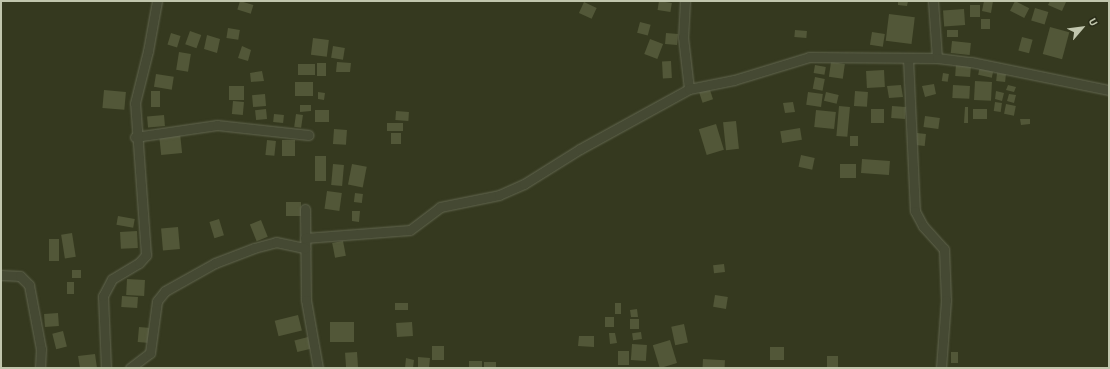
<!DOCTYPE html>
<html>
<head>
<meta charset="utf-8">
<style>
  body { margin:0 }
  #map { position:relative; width:1110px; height:369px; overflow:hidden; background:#35391f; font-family:"Source Sans 3",sans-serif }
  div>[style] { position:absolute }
  .building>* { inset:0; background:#525738; transform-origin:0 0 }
  .roads { filter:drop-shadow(0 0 1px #636750) drop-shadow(0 0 1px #636750) }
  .minor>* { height:9px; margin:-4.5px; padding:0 4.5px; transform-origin:4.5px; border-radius:4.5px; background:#454933 }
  span { translate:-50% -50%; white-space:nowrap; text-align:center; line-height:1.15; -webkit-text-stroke:4px #2a2d19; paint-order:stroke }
  .frame { position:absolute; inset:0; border:2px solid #c1c6ad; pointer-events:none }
  .north { position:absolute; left:1062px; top:8px; width:40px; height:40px; -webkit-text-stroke:3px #2a2d19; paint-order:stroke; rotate:62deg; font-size:11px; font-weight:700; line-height:16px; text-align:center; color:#c1c6ad }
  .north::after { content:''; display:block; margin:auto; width:14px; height:18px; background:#c1c6ad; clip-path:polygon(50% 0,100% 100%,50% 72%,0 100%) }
</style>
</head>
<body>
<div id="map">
  <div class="building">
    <div style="left:240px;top:1px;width:14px;height:9px;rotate:17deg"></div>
    <div style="left:659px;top:1px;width:13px;height:9px;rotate:9deg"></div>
    <div style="clip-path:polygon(898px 1px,908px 1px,907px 6px,898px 5px)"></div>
    <div style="clip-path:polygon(984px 1px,993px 1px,991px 13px,982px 11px)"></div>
    <div style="left:1015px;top:1px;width:16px;height:11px;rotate:27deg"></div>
    <div style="clip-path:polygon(1050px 1px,1063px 1px,1066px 2px,1062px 11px,1048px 5px)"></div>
    <div style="left:584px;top:2px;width:14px;height:12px;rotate:25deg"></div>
    <div style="left:970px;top:5px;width:10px;height:12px"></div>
    <div style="left:1035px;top:8px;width:14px;height:13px;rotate:17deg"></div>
    <div style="left:964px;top:9px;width:16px;height:21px;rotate:86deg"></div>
    <div style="left:889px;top:14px;width:26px;height:27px;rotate:7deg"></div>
    <div style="left:981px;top:19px;width:9px;height:10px"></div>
    <div style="left:640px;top:22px;width:11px;height:11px;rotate:15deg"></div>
    <div style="left:1050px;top:27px;width:20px;height:28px;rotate:15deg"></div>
    <div style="left:228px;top:28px;width:12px;height:10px;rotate:9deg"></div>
    <div style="left:795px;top:30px;width:12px;height:7px;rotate:5deg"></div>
    <div style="left:947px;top:30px;width:11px;height:7px"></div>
    <div style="left:190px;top:31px;width:12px;height:14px;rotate:20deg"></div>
    <div style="left:872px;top:32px;width:13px;height:13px;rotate:9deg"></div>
    <div style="left:171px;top:33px;width:10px;height:12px;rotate:17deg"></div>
    <div style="left:666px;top:33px;width:12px;height:11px;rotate:5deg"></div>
    <div style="clip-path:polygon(207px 35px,220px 39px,217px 53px,204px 49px)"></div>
    <div style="left:1022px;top:37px;width:11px;height:14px;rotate:15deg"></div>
    <div style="left:313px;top:38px;width:16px;height:17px;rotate:7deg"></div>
    <div style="left:650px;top:39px;width:14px;height:16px;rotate:21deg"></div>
    <div style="left:952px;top:41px;width:19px;height:12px;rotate:6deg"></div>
    <div style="clip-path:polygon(242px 46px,251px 50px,248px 61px,238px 58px)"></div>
    <div style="left:333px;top:46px;width:12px;height:12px;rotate:9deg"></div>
    <div style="left:179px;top:52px;width:12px;height:18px;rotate:9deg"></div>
    <div style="left:671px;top:61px;width:17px;height:9px;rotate:87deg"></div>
    <div style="clip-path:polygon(337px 62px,351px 63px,350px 72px,336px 72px)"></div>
    <div style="left:831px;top:62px;width:14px;height:15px;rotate:8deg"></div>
    <div style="left:317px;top:63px;width:9px;height:13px"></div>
    <div style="left:298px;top:64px;width:17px;height:11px"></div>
    <div style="left:956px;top:64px;width:15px;height:12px;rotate:4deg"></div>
    <div style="left:815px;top:65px;width:11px;height:8px;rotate:10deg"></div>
    <div style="left:980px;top:66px;width:14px;height:9px;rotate:12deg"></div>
    <div style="left:884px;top:70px;width:17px;height:18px;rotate:87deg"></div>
    <div style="clip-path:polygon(262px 71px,264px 81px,251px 82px,250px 73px)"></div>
    <div style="left:943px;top:73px;width:6px;height:8px;rotate:9deg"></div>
    <div style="left:997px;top:73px;width:9px;height:8px;rotate:6deg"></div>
    <div style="left:156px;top:74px;width:18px;height:13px;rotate:9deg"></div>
    <div style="left:815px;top:77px;width:10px;height:12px;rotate:11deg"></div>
    <div style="left:975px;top:81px;width:17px;height:19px;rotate:3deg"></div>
    <div style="left:295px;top:82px;width:18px;height:14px"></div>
    <div style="clip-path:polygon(934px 84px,936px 94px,925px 97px,922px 86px)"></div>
    <div style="clip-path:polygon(901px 85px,903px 97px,889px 98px,887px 86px)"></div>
    <div style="left:953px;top:85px;width:17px;height:13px;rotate:3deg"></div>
    <div style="clip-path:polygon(1008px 85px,1016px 87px,1014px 92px,1006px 90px)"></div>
    <div style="left:229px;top:86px;width:15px;height:14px"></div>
    <div style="left:709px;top:87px;width:13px;height:11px;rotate:72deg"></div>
    <div style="left:104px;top:90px;width:22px;height:18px;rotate:5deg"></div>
    <div style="left:151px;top:91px;width:9px;height:16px"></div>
    <div style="left:855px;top:91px;width:13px;height:15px;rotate:4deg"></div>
    <div style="clip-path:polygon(996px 91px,1004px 93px,1002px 101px,995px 99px)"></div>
    <div style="clip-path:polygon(318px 92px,325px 93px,324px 100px,318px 99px)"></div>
    <div style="left:808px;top:92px;width:15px;height:13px;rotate:8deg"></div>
    <div style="left:826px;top:92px;width:13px;height:9px;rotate:13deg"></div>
    <div style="left:265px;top:94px;width:12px;height:13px;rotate:85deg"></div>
    <div style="clip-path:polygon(1009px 94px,1016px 95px,1014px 103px,1007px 101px)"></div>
    <div style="left:233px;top:101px;width:11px;height:13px;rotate:5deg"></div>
    <div style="clip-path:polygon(793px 102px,795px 112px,785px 113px,783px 103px)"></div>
    <div style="left:995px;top:102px;width:7px;height:9px;rotate:8deg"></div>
    <div style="left:1006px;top:104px;width:10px;height:10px;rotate:11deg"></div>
    <div style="clip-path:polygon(300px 105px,311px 105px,311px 111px,300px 112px)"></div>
    <div style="left:839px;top:106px;width:11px;height:30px;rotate:5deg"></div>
    <div style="left:892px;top:106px;width:14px;height:12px;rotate:4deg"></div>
    <div style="clip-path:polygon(965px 107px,968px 107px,968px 123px,964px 123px)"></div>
    <div style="left:266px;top:109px;width:10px;height:11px;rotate:84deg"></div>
    <div style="left:884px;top:109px;width:14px;height:13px;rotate:90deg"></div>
    <div style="left:973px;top:109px;width:14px;height:10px"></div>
    <div style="left:315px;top:110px;width:14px;height:12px"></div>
    <div style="left:816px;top:110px;width:20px;height:17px;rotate:6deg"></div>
    <div style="left:396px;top:111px;width:13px;height:9px;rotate:4deg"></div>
    <div style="left:274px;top:114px;width:10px;height:8px;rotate:6deg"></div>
    <div style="left:296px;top:114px;width:7px;height:13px;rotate:8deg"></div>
    <div style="left:164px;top:115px;width:11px;height:17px;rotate:85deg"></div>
    <div style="left:925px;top:116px;width:15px;height:11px;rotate:8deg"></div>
    <div style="clip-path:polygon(1020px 119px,1030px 119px,1030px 124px,1021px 125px)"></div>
    <div style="left:736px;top:121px;width:28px;height:13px;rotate:84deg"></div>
    <div style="left:387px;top:123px;width:16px;height:8px"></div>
    <div style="left:716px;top:124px;width:27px;height:18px;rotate:73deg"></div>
    <div style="left:800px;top:128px;width:12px;height:20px;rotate:81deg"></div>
    <div style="left:334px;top:129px;width:13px;height:15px;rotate:4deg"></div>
    <div style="left:180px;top:133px;width:20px;height:21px;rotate:84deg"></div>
    <div style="left:391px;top:133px;width:10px;height:11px"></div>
    <div style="left:917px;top:133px;width:9px;height:12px;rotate:6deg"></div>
    <div style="left:850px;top:136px;width:8px;height:10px"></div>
    <div style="left:267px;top:140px;width:9px;height:15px;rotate:6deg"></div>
    <div style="left:282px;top:140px;width:13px;height:16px"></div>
    <div style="left:801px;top:155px;width:14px;height:12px;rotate:12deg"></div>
    <div style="left:315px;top:156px;width:11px;height:25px"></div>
    <div style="left:862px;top:159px;width:28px;height:14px;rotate:4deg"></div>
    <div style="left:333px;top:164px;width:11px;height:21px;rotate:5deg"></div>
    <div style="left:352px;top:164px;width:15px;height:21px;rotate:11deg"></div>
    <div style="left:840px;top:164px;width:16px;height:14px"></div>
    <div style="left:327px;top:191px;width:15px;height:18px;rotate:8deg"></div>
    <div style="left:355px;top:193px;width:8px;height:9px;rotate:7deg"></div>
    <div style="left:286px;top:202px;width:15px;height:14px"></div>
    <div style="clip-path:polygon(352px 211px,360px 211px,359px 222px,352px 221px)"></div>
    <div style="left:118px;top:216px;width:17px;height:9px;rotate:10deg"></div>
    <div style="left:219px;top:219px;width:17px;height:10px;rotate:73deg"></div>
    <div style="left:261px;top:220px;width:18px;height:12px;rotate:68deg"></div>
    <div style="left:178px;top:227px;width:22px;height:17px;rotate:85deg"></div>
    <div style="left:137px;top:231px;width:17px;height:17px;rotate:87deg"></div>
    <div style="left:72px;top:233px;width:24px;height:11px;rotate:81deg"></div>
    <div style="left:49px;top:239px;width:10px;height:22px"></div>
    <div style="left:343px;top:241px;width:15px;height:11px;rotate:79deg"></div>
    <div style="left:724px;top:264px;width:8px;height:11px;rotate:83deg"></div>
    <div style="left:72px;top:270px;width:9px;height:8px"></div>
    <div style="left:127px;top:279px;width:18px;height:16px;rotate:3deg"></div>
    <div style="left:74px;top:282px;width:12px;height:7px;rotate:90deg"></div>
    <div style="left:715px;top:295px;width:13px;height:12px;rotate:9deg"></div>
    <div style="left:122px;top:296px;width:16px;height:11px;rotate:4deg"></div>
    <div style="left:408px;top:303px;width:7px;height:13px;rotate:90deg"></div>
    <div style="left:615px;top:303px;width:6px;height:11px"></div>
    <div style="clip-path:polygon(637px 309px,638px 317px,631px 317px,630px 310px)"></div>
    <div style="left:58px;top:313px;width:13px;height:14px;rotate:86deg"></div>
    <div style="left:298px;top:315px;width:16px;height:24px;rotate:76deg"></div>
    <div style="left:605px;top:317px;width:9px;height:10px"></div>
    <div style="left:630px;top:319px;width:9px;height:10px"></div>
    <div style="left:330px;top:322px;width:24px;height:20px"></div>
    <div style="left:412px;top:322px;width:14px;height:16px;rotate:86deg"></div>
    <div style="left:684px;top:324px;width:19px;height:13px;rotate:78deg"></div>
    <div style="left:139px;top:327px;width:12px;height:15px;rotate:5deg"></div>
    <div style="left:63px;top:331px;width:16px;height:11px;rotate:76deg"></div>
    <div style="left:641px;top:332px;width:7px;height:9px;rotate:82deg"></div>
    <div style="clip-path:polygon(609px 333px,615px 333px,617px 343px,610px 344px)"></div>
    <div style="clip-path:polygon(579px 336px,594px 336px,594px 347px,578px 346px)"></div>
    <div style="left:308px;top:337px;width:12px;height:14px;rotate:76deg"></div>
    <div style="left:670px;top:340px;width:24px;height:18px;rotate:73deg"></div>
    <div style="left:632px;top:344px;width:15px;height:16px;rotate:4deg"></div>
    <div style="left:432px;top:346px;width:12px;height:14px"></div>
    <div style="left:770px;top:347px;width:14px;height:13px"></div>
    <div style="left:618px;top:351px;width:11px;height:14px"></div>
    <div style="left:357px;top:352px;width:15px;height:12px;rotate:86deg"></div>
    <div style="left:951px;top:352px;width:7px;height:11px"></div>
    <div style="clip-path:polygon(95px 354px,97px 368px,80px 368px,78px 356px)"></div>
    <div style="left:827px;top:356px;width:11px;height:12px"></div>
    <div style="clip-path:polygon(418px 357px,430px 358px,429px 368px,418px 368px)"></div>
    <div style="clip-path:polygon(406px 358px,414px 360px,413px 368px,405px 368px)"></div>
    <div style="left:703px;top:359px;width:22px;height:9px;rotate:3deg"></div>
    <div style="left:469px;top:361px;width:13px;height:7px"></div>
    <div style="left:484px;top:362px;width:12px;height:6px"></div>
  </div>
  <div class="roads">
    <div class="minor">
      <div style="left:685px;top:1px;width:36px;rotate:93deg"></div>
      <div style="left:683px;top:37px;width:52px;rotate:83.4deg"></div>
      <div style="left:933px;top:1px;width:57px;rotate:86deg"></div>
      <div style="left:908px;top:58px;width:153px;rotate:87.4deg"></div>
      <div style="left:915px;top:211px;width:17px;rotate:62deg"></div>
      <div style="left:923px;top:226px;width:31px;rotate:48deg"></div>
      <div style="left:944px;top:249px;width:51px;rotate:87.8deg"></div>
      <div style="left:946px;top:300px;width:68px;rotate:94.2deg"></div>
      <div style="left:135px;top:137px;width:83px;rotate:-8.3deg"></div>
      <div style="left:217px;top:125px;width:92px;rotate:6.3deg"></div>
      <div style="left:305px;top:209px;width:91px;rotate:89.4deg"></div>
      <div style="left:306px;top:300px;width:69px;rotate:80deg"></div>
      <div style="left:305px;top:238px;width:105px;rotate:-4.4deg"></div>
      <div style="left:410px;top:230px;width:38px;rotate:-37deg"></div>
      <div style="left:440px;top:207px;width:60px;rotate:-11.5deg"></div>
      <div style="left:499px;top:195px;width:27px;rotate:-24deg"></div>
      <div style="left:524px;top:184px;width:66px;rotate:-32deg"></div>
      <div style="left:580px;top:149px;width:124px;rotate:-28.8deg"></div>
      <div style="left:689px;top:89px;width:46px;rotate:-11.3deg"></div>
      <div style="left:734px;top:80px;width:78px;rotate:-17deg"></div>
      <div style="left:809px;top:57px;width:128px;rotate:0.4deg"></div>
      <div style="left:937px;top:58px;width:34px;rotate:7deg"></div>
      <div style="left:971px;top:62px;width:141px;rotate:11.5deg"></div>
      <div style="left:1px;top:275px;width:19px;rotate:3deg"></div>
      <div style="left:20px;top:276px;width:13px;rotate:45deg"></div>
      <div style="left:29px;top:285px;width:65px;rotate:79.4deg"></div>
      <div style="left:41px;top:349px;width:19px;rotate:93deg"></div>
      <div style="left:106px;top:368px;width:72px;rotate:-92.4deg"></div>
      <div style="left:103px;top:296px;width:19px;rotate:-62deg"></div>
      <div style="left:112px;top:279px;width:31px;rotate:-31deg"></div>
      <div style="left:139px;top:263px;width:11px;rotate:-49deg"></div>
      <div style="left:146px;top:255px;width:152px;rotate:-94.1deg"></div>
      <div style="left:135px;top:103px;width:54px;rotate:-76deg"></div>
      <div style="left:148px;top:51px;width:51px;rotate:-79.8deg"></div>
      <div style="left:130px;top:368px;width:25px;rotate:-37deg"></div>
      <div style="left:150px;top:353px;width:52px;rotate:-82.3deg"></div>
      <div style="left:157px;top:301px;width:13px;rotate:-51deg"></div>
      <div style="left:165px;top:291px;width:57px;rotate:-29.2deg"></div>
      <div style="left:215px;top:263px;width:42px;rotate:-21deg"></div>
      <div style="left:254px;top:248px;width:23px;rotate:-15deg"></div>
      <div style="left:276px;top:242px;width:30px;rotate:12deg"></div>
    </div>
  </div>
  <div class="frame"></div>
  <div class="north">U</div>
</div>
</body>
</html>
